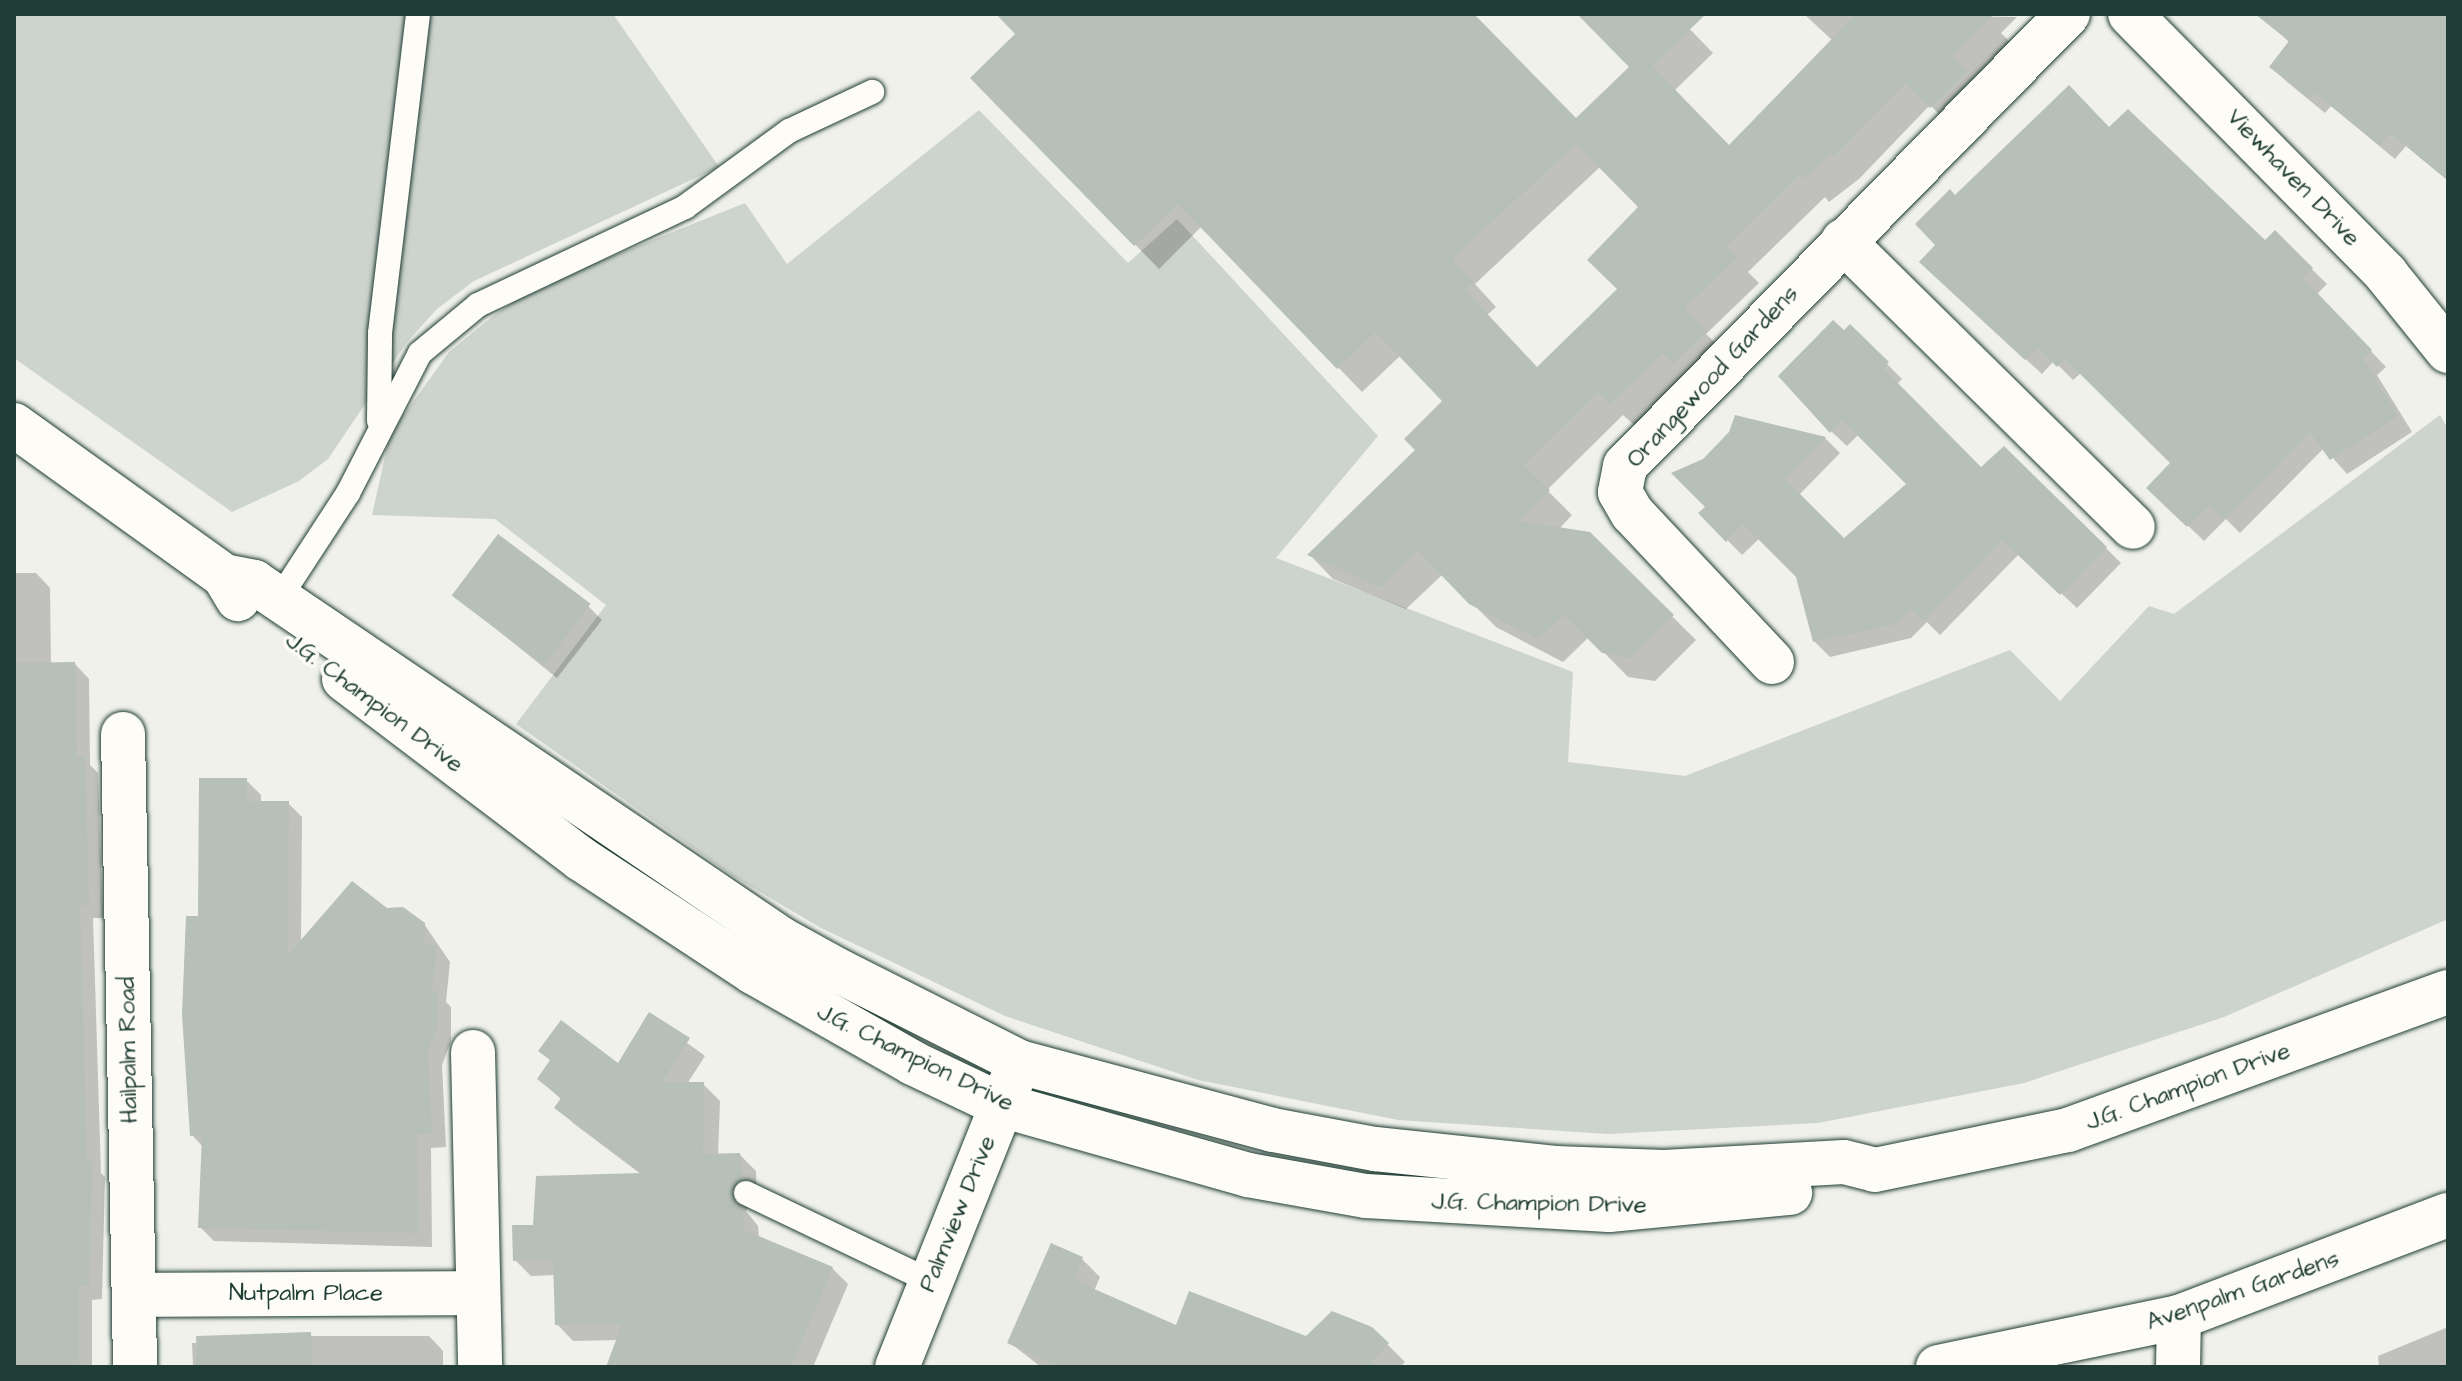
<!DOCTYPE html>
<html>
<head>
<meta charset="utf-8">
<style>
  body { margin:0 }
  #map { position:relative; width:2462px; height:1381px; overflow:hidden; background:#f0f1eb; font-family:"Architects Daughter",sans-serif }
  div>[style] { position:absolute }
  .green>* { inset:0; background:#cdd3cd }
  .shadow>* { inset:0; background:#0003 }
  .building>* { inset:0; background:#b6bfb8; transform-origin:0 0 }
  .roads { filter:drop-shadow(0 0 2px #1f3d34) drop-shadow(0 0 2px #1f3d34) }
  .lane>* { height:24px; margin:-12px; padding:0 12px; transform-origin:12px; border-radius:12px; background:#fdfcf7 }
  .street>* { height:44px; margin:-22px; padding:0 22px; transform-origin:22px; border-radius:22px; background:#fdfcf7 }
  .secondary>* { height:44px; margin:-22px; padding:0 22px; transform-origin:22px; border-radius:22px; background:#fdfcf7 }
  span { translate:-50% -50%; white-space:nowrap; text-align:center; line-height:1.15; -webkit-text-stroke:7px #fdfcf7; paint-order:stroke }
  .street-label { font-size:24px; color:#1f3d34 }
  .frame { position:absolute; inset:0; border:16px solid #1f3d34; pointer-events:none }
</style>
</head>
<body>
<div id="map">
  <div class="green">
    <div style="clip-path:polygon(14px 14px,613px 14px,719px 167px,474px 281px,437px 309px,407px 342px,328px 459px,299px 481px,232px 512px,14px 358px)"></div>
    <div style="clip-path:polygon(979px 110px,1128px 263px,1177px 219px,1378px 436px,1276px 558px,1573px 672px,1568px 762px,1685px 776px,2010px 650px,2060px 701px,2149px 606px,2174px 614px,2440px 415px,2448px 429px,2448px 919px,2224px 1017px,2024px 1083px,1818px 1123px,1608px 1134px,1398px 1120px,1198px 1080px,1005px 1016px,821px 928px,733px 876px,516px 724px,606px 605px,495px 519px,372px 515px,390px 434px,449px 352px,493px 316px,536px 287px,745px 203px,787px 264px)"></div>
  </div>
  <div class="shadow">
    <div style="clip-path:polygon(evenodd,999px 14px,1472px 14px,1576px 121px,1632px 67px,1580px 14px,1675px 14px,1713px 53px,1674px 91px,1729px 148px,1833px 41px,1804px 14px,2017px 17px,2001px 33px,2012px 44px,1955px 130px,1930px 105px,1859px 179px,1829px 202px,1825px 197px,1748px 272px,1759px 283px,1706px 334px,1729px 356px,1635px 426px,1623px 415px,1547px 490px,1572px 515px,1559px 529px,1589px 534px,1696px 640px,1655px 681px,1628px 677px,1589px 637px,1563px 662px,1496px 627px,1443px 574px,1406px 609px,1333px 579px,1310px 555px,1418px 450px,1445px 401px,1401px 355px,1362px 392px,1202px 226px,1159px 269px,973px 78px,1018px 34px,999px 14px,1601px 166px,1641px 207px,1619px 290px,1537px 369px,1487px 315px,1496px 307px,1475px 284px,1601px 166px)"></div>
    <div style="clip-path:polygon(2277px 14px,2448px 14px,2448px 181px,2406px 146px,2395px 159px,2331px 106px,2325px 113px,2286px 81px,2271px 66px,2290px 43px,2269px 23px)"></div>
    <div style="clip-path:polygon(2110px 130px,2265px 242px,2275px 233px,2327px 284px,2317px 294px,2386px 367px,2377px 375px,2412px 432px,2347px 474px,2324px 448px,2240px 533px,2226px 519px,2204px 541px,2149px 488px,2173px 463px,2081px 373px,2073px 380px,2054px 361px,2042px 374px,1936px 277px,1938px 245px,1956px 197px)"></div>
    <div style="clip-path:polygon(1850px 327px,1902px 379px,1897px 384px,1981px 470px,2004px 448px,2121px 563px,2077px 608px,2019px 554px,1940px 635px,1927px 622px,1911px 638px,1830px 657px,1814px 641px,1798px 576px,1760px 538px,1742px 555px,1701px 513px,1707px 507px,1704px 460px,1731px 433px,1736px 417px,1825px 438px,1840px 453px,1799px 495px,1844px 541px,1909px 484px,1859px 434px,1847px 446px,1831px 431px,1844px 333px)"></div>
    <div style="clip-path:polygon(14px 573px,36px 573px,50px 588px,51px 665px,75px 664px,89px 679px,90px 765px,98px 773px,101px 863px,103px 918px,93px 918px,101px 1173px,105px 1177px,102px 1299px,92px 1300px,92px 1367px,14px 1367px)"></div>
    <div style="clip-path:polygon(454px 595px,588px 606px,602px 620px,557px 678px)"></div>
    <div style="clip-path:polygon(246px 780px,261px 795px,261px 803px,288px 803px,302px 817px,301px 943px,386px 910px,424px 924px,450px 962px,446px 1002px,451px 1007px,451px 1041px,442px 1065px,446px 1147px,431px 1148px,432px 1247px,214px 1241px,200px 1227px,203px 1147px,192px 1135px,200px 918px)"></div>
    <div style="clip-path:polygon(649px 1015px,705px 1056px,687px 1084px,703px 1084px,720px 1101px,718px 1156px,740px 1155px,756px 1171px,757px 1196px,746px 1211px,758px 1226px,759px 1238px,832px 1268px,848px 1284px,813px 1367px,608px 1367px,618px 1340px,573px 1341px,557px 1324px,556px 1275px,531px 1276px,515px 1260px,535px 1227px,642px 1175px,573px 1123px,557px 1107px,562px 1100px,539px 1079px,619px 1066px)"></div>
    <div style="clip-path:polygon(1082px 1259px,1100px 1277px,1094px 1291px,1177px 1328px,1306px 1339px,1371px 1328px,1405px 1362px,1400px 1367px,1041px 1367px,1009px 1342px)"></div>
    <div style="clip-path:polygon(2448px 1327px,2448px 1367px,2379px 1367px,2378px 1356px)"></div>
    <div style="clip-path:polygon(213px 1336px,429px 1336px,443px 1351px,443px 1367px,193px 1367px,192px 1343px,213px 1343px)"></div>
  </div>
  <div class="building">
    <div style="clip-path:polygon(evenodd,996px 14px,1474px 14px,1576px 118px,1629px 67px,1577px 14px,1706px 14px,1652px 66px,1729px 145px,1856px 14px,1994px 14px,1952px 56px,1967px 71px,1930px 108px,1905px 83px,1834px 156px,1831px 154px,1804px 179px,1800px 174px,1726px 247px,1737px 258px,1684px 309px,1707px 331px,1673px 364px,1663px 353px,1610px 404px,1598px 392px,1524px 465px,1550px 490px,1520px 521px,1590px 532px,1674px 615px,1631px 658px,1602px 653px,1564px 615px,1538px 639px,1469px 604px,1418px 551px,1381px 587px,1307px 555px,1415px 450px,1404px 439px,1442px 401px,1376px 332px,1337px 369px,1178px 204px,1134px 246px,970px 78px,1015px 34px,996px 14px,1576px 144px,1638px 207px,1587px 260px,1617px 289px,1537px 367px,1465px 290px,1474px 282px,1452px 259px,1576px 144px)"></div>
    <div style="clip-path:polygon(2255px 14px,2448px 14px,2448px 180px,2390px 133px,2380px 146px,2315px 93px,2310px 99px,2269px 67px,2289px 41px)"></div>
    <div style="clip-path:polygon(2069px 85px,2109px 127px,2128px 109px,2265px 240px,2275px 230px,2313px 268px,2303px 278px,2372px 350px,2363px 359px,2398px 416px,2330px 460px,2310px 432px,2224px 520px,2209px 506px,2187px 527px,2146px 488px,2170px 463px,2065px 359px,2057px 367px,2038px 348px,2025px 360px,1919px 262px,1935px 245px,1915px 224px,1950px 189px,1955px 195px)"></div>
    <div style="clip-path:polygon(1833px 320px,1844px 330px,1850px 324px,1889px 362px,1883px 368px,1981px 467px,2004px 446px,2107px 547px,2060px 595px,2002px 540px,1924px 621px,1910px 608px,1896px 624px,1813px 642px,1796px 577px,1743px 524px,1726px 542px,1698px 513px,1705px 507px,1671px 473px,1703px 459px,1729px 432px,1735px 415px,1826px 437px,1785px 479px,1844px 538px,1906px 484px,1842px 420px,1830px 433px,1778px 376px)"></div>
    <div style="left:498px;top:534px;width:116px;height:77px;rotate:37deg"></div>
    <div style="clip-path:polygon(75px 662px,77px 757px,85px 757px,89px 905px,80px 905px,87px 1161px,92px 1161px,89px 1286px,79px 1286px,79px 1367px,14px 1367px,14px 663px)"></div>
    <div style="clip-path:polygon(199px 778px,247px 778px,247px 801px,289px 801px,287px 956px,352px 881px,387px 908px,403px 907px,425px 923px,424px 943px,437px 946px,432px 991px,438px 991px,438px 1026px,428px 1050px,432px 1134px,417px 1134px,418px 1233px,198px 1228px,202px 1136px,190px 1136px,182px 1014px,186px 916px,198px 916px)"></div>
    <div style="clip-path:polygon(649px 1012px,690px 1038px,662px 1082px,704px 1082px,703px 1154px,740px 1153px,742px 1179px,731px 1193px,743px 1208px,744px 1230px,833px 1267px,791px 1367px,606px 1367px,622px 1324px,555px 1325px,553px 1260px,513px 1261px,512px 1225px,533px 1225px,536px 1176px,642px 1173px,554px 1108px,561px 1098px,537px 1079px,550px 1060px,538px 1051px,561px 1020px,618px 1063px)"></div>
    <div style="clip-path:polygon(1051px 1243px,1083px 1257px,1074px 1280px,1176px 1325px,1189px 1291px,1306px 1336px,1332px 1311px,1372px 1327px,1389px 1343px,1371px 1362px,1377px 1367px,1060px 1367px,1007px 1343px)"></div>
    <div style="left:311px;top:1332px;width:35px;height:115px;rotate:88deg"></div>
  </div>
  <div class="roads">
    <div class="lane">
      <div style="left:379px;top:421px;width:88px;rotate:-89.3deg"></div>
      <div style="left:380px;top:333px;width:321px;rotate:-83.2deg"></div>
      <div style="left:279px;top:599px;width:126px;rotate:-56.9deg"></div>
      <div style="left:348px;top:493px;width:157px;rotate:-62.8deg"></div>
      <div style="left:420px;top:353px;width:75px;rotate:-39.6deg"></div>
      <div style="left:478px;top:305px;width:229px;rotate:-25.3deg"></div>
      <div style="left:685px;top:207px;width:129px;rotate:-36.2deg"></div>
      <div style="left:789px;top:131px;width:92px;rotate:-25.2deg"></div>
      <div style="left:746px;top:1193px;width:206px;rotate:25.6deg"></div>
    </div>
    <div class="street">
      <div style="left:1843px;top:241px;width:407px;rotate:44.6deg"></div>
      <div style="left:1772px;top:662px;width:204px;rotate:-133.2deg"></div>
      <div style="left:1632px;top:513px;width:24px;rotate:-120deg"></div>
      <div style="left:1620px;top:492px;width:26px;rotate:-79deg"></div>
      <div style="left:1625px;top:466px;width:633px;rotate:-45.58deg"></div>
      <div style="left:123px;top:734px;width:633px;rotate:88.91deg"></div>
      <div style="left:473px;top:1052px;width:315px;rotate:88.7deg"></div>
      <div style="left:134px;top:1295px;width:344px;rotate:-0.3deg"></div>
      <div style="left:1938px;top:1367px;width:246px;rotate:-11.7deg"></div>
      <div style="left:2179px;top:1317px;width:288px;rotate:-20.8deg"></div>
      <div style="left:2178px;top:1367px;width:50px;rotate:-88.9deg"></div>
    </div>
    <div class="secondary">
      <div style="left:2130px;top:14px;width:365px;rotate:45.4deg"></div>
      <div style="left:2386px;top:274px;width:99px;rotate:51.2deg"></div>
      <div style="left:14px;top:425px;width:259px;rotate:35.7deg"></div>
      <div style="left:224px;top:576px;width:27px;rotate:59deg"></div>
      <div style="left:224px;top:576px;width:31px;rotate:11deg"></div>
      <div style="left:254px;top:582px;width:637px;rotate:34.11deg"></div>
      <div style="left:781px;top:939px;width:68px;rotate:28.8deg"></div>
      <div style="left:841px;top:972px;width:199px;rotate:26.8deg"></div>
      <div style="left:1019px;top:1062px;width:263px;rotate:15deg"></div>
      <div style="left:1273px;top:1130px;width:104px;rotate:10.6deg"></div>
      <div style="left:1375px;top:1149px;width:181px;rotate:6deg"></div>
      <div style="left:1555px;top:1168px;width:109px;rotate:2.1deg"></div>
      <div style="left:1664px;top:1172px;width:180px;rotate:-3.2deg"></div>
      <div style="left:1844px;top:1162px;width:32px;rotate:14deg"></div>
      <div style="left:1875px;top:1170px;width:197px;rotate:-11.7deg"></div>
      <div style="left:2068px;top:1130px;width:404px;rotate:-20deg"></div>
      <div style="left:344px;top:679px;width:298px;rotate:37.2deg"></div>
      <div style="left:581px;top:859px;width:206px;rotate:33.3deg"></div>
      <div style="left:753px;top:972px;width:184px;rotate:29.6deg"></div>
      <div style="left:913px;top:1063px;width:98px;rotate:25.5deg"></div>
      <div style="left:1001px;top:1105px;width:257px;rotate:15.8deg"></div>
      <div style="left:1248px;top:1175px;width:120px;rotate:10.1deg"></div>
      <div style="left:1366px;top:1196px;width:243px;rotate:3.3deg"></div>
      <div style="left:1609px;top:1210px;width:182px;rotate:-5.4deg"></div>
      <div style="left:897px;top:1367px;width:310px;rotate:-68.2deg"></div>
    </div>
  </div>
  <div class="street-label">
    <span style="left:2293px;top:178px;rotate:46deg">Viewhaven Drive</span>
    <span style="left:1713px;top:377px;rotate:-47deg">Orangewood Gardens</span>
    <span style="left:374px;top:703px;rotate:37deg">J.G. Champion Drive</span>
    <span style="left:129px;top:1050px;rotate:-91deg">Hailpalm Road</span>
    <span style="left:915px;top:1058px;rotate:26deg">J.G. Champion Drive</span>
    <span style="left:2188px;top:1087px;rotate:-20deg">J.G. Champion Drive</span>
    <span style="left:1539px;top:1204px;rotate:1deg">J.G. Champion Drive</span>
    <span style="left:958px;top:1214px;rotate:-68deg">Palmview Drive</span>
    <span style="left:2243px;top:1291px;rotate:-19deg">Avenpalm Gardens</span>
    <span style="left:306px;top:1294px">Nutpalm Place</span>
  </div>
  <div class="frame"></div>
</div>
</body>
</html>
